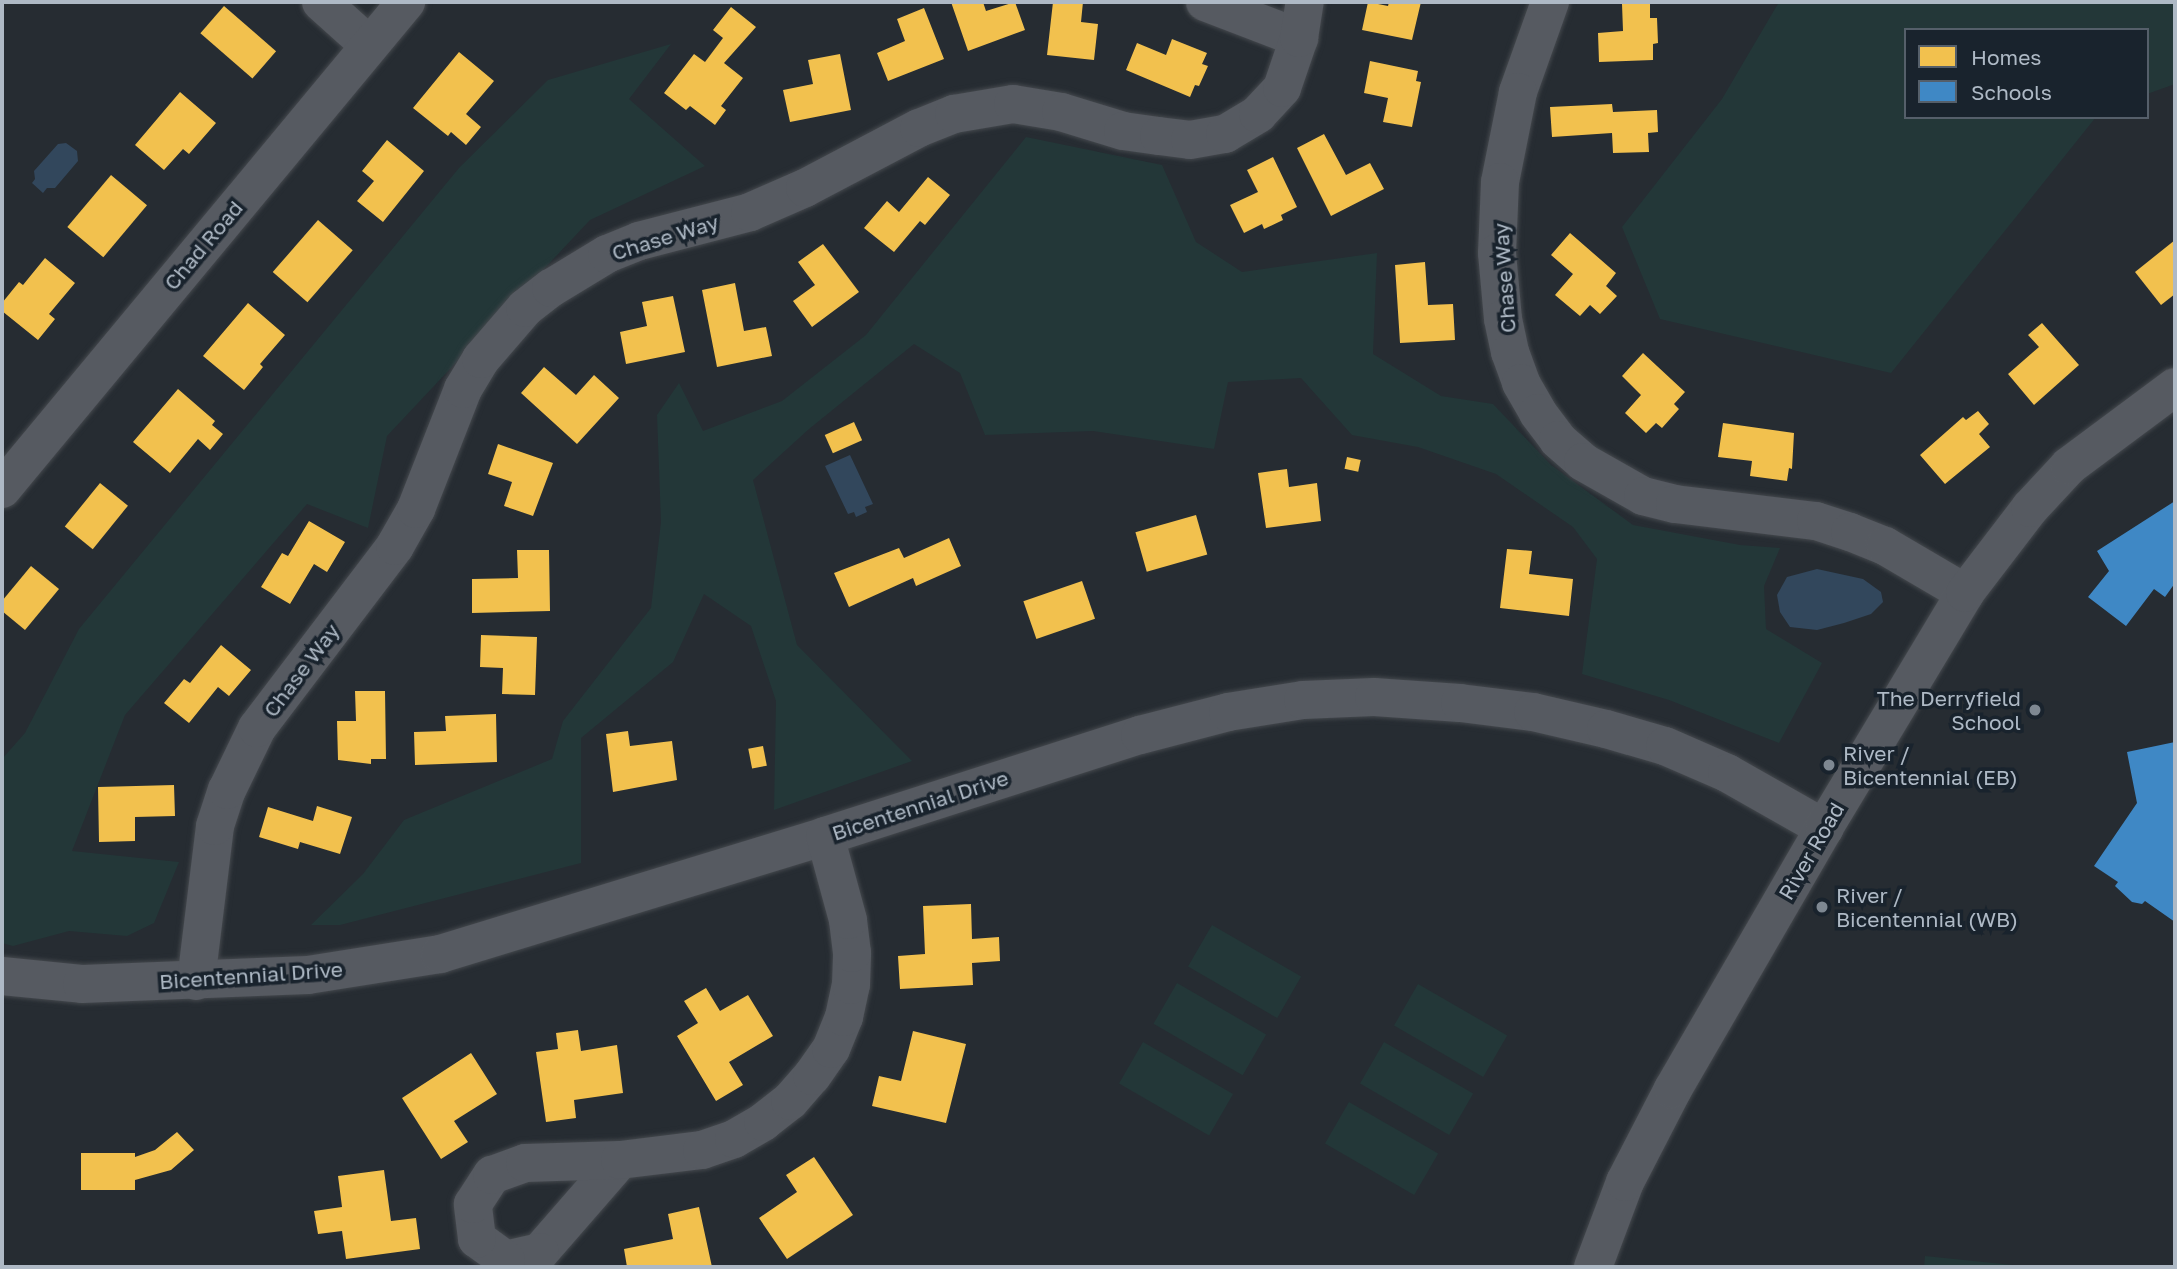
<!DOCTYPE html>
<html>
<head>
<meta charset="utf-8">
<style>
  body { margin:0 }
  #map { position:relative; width:2177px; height:1269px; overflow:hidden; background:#262c32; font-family:"Golos Text",sans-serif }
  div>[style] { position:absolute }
  .green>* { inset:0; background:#233738; transform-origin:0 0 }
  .water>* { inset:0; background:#32475c }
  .homes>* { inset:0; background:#f2c14e; transform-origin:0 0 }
  .schools>* { inset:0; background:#3f88c5 }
  .roads { filter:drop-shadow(0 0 2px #44484d) drop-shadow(0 0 2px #44484d) }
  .minor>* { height:38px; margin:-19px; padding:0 19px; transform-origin:19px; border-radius:19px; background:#565a61 }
  .dots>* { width:19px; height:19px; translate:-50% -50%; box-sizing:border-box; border:4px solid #19232d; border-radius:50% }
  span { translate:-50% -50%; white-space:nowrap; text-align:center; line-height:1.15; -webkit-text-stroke:7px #19232d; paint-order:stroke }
  .street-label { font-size:21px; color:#aeb9c5 }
  .poi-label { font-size:21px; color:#aeb9c5 }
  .right { translate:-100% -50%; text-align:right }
  .left { translate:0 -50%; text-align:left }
  .frame { position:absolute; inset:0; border:4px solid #aeb9c5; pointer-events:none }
  .legend { position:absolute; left:1904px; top:28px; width:245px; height:91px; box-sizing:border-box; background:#19232d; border:2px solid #555f6a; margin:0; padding:9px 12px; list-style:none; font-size:21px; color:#aeb9c5 }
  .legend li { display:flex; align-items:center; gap:14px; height:35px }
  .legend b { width:35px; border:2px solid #555f6a }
</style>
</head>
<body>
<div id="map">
  <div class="green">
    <div style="clip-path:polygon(1779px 2px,2175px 2px,2175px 84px,2147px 94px,2147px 30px,1906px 30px,1906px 117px,2096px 117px,1891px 373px,1660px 319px,1622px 227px,1722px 99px)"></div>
    <div style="clip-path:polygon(671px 44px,629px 99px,705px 166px,590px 220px,387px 436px,368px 528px,307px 504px,125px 715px,72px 851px,179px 862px,154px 923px,127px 936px,69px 931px,13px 946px,2px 943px,2px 759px,25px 733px,79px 629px,459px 168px,548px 80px)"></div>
    <div style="clip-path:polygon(1026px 137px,1162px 165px,1196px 242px,1242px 272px,1377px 253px,1373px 354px,1441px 396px,1493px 404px,1551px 465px,1633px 525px,1740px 545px,1780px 548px,1764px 586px,1766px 629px,1822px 663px,1779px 743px,1669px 700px,1582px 674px,1597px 559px,1573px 527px,1496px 474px,1418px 447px,1352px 435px,1301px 378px,1228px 382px,1214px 449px,1093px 431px,985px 435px,960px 373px,914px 344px,809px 429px,753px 480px,797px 645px,912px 761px,774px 810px,776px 701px,751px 626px,704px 594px,673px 662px,581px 738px,581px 863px,340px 925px,311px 925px,363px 874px,404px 820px,552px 759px,563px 721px,651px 608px,661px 522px,657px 415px,679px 383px,703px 431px,782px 401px,866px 335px)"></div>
    <div style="left:1212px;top:925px;width:103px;height:48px;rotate:30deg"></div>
    <div style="left:1177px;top:983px;width:103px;height:47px;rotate:30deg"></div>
    <div style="left:1418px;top:984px;width:103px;height:48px;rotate:30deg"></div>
    <div style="left:1143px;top:1042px;width:104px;height:48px;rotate:30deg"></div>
    <div style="left:1384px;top:1042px;width:103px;height:48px;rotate:30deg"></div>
    <div style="left:1349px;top:1102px;width:103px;height:48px;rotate:30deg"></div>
    <div style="clip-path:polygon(1925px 1256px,2032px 1267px,1924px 1267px)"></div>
  </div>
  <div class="water">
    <div style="clip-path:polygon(66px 143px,77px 151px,78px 161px,55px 188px,47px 188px,43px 193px,32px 183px,35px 179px,34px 171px,58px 144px)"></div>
    <div style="clip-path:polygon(850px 455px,873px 504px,865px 507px,867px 512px,856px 517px,854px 512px,848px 514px,825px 466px)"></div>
    <div style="clip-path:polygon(1817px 569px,1863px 579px,1881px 592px,1883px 602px,1871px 614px,1844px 623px,1817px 630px,1790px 627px,1780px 612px,1777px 595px,1787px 577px)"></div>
  </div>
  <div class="homes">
    <div style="clip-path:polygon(951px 2px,983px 2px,986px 11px,1015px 2px,1025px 30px,968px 51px)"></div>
    <div style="clip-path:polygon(1053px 2px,1083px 2px,1081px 22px,1098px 24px,1094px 60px,1047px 55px)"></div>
    <div style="clip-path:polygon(1368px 2px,1388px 6px,1389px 2px,1421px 2px,1412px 40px,1362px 30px)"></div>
    <div style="clip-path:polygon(1622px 4px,1650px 4px,1650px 18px,1657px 18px,1658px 43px,1653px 44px,1653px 60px,1599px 62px,1598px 33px,1623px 31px)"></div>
    <div style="left:224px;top:6px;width:69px;height:36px;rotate:41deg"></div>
    <div style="clip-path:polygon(731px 7px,756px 27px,724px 63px,743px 78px,721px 106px,726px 110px,715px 125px,690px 106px,686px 110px,664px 93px,694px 54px,705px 62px,723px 38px,713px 30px)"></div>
    <div style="clip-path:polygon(924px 8px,944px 59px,888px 81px,877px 53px,905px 41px,897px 19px)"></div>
    <div style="clip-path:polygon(1172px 39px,1207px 53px,1202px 64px,1208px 66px,1199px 86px,1195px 85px,1190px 97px,1126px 70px,1137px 43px,1166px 55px)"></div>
    <div style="clip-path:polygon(459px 52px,494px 81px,466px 114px,481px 127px,466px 145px,451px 132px,448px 136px,413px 108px)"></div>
    <div style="clip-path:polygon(840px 54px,851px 110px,790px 122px,783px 90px,813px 84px,808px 60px)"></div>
    <div style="clip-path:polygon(1370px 61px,1418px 71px,1416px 81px,1421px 82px,1412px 127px,1383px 122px,1388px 98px,1364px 93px)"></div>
    <div style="clip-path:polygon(180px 92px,216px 123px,189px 154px,183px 149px,164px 170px,135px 145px)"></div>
    <div style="clip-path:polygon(1612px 104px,1613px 112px,1657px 110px,1658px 132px,1648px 133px,1649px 152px,1613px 153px,1612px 133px,1552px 137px,1550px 107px)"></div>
    <div style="clip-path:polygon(1324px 134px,1346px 175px,1370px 163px,1384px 189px,1331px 216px,1297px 148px)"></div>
    <div style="clip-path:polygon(387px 140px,424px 171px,383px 222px,357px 201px,374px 181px,362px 171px)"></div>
    <div style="clip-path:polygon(1273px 157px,1297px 207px,1281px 215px,1283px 220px,1264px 229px,1262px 224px,1244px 233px,1230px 205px,1258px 192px,1247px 170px)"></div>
    <div style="left:111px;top:175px;width:47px;height:68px;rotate:40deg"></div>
    <div style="clip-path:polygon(928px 177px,950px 195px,925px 225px,920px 221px,894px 252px,864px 228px,887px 201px,899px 212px)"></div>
    <div style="left:318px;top:220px;width:46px;height:69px;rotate:41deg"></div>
    <div style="clip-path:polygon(1570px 233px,1616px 273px,1606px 286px,1617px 296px,1600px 314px,1590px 305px,1580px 316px,1555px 295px,1573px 274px,1551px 255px)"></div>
    <div style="clip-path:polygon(2175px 240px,2175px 294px,2161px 305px,2135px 272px)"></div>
    <div style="clip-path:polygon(823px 244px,859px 292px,812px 327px,793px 301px,815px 285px,798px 262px)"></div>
    <div style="clip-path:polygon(45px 258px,75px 283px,49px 314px,55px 319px,38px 340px,2px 311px,2px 303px,19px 282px,23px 285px)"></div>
    <div style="clip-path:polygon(1425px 262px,1428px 305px,1453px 304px,1455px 340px,1400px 343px,1395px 265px)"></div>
    <div style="clip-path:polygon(735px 283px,744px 331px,766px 327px,772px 356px,717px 367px,702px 290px)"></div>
    <div style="clip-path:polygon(673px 296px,685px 352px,626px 364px,620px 332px,647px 326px,642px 302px)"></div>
    <div style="clip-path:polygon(248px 303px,285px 335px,260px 364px,263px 367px,244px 390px,203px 356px)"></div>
    <div style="clip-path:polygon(2042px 323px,2079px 365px,2034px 405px,2008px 374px,2039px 347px,2028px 335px)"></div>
    <div style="clip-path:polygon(1643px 353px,1685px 392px,1674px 404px,1679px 409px,1662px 428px,1656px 423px,1646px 433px,1625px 413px,1641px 395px,1622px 376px)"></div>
    <div style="clip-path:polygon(544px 367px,576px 395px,594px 375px,619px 398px,577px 444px,521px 393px)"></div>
    <div style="clip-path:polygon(178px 389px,215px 421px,212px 425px,223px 434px,210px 450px,198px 439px,170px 473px,133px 442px)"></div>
    <div style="clip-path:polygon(1978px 411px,1989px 424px,1979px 434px,1990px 447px,1945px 484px,1920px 455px,1963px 417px,1966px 420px)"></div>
    <div style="left:854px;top:422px;width:20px;height:32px;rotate:66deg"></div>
    <div style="clip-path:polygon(1723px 423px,1794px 433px,1792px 469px,1789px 468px,1787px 481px,1750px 476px,1752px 461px,1718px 457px)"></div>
    <div style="clip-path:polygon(498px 444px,553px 463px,533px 516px,504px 506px,512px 482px,488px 474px)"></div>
    <div style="left:1347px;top:457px;width:14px;height:12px;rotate:12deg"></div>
    <div style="clip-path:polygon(1287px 469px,1289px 487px,1317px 483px,1321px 521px,1266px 528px,1258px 473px)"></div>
    <div style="left:100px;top:483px;width:36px;height:56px;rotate:39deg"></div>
    <div style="left:1196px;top:515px;width:41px;height:63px;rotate:74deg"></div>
    <div style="clip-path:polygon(309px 521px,345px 542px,327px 572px,314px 564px,290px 604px,261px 587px,282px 553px,288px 556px)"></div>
    <div style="clip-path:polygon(949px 538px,961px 566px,916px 586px,913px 578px,849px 607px,834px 573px,899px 548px,904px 558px)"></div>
    <div style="clip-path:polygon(1507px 549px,1532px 551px,1529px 574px,1573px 579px,1569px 616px,1500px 608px)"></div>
    <div style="clip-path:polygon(517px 550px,549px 550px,550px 611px,472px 613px,472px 579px,518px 578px)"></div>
    <div style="clip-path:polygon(31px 566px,59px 589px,25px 630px,2px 611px,2px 601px)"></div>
    <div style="left:1082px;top:581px;width:40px;height:62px;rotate:71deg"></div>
    <div style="clip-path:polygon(481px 635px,537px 637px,535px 695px,502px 694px,503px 668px,480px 667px)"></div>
    <div style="clip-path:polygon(221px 645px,251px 670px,229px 696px,218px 687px,189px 723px,164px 703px,184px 679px,190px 683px)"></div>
    <div style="clip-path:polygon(355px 691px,385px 691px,386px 759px,371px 759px,371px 764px,338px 760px,337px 721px,356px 721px)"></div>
    <div style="clip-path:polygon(496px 714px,497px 762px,415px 765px,414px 732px,446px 731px,445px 716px)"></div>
    <div style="clip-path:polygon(628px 731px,630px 746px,672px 741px,677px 780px,613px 792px,606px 734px)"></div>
    <div style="left:763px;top:746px;width:20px;height:15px;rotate:79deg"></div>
    <div style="clip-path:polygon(174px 785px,175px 816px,135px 817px,135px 841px,99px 842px,98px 787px)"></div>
    <div style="clip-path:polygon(317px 806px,352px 817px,340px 854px,300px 842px,298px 849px,259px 837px,268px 807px,313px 821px)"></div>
    <div style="clip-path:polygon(971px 904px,972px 939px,999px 937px,1000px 961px,972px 963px,973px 985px,900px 989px,898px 956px,925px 954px,923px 906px)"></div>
    <div style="clip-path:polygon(706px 988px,720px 1011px,748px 995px,773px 1036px,729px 1062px,743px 1085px,716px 1101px,677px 1036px,698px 1023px,684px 1001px)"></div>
    <div style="clip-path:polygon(578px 1030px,581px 1051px,617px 1045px,623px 1093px,574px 1100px,576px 1118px,546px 1122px,536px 1052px,558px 1049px,556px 1033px)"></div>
    <div style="clip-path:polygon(913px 1031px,966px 1044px,946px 1123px,872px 1106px,879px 1076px,901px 1081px)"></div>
    <div style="clip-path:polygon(471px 1053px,497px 1094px,454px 1121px,468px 1142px,441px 1159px,402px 1098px)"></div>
    <div style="clip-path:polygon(177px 1132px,194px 1150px,171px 1170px,135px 1180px,135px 1190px,81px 1190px,81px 1153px,135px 1153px,135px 1157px,155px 1150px)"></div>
    <div style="clip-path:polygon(814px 1157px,853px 1215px,787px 1259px,759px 1218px,797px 1192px,786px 1175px)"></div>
    <div style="clip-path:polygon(384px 1170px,391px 1221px,416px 1218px,420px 1249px,346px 1259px,342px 1231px,318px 1234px,314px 1211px,342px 1207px,338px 1176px)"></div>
    <div style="clip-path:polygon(699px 1207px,712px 1267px,627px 1267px,624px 1249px,673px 1239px,668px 1214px)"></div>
  </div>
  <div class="schools">
    <div style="clip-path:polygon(2175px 501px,2175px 583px,2165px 597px,2154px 589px,2126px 626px,2088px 597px,2109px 571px,2097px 551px)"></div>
    <div style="clip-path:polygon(2175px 742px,2175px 922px,2145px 901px,2142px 904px,2132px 902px,2115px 886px,2118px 882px,2094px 866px,2137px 803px,2127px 752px)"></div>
  </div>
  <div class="roads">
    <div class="minor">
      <div style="left:321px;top:2px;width:64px;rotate:41.9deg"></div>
      <div style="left:1205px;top:2px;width:101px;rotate:21deg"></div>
      <div style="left:1550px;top:2px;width:96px;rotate:109.6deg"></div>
      <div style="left:1518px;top:92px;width:92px;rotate:101.3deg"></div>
      <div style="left:1500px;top:182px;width:71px;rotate:92.4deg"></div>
      <div style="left:1497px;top:253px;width:66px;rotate:84.8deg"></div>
      <div style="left:1503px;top:319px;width:34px;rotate:78deg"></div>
      <div style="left:1510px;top:352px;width:33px;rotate:70deg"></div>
      <div style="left:1521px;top:383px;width:34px;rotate:60deg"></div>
      <div style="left:1538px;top:413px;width:34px;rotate:53deg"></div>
      <div style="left:1558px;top:440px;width:33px;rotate:41deg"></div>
      <div style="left:1583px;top:462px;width:69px;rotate:29.5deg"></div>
      <div style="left:1643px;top:496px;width:33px;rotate:14deg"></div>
      <div style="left:1675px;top:504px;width:142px;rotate:6.9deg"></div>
      <div style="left:1816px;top:521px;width:36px;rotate:18deg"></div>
      <div style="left:1850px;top:532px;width:38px;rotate:22deg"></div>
      <div style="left:1885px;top:546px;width:93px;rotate:30.4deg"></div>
      <div style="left:2px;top:489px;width:633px;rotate:-50.32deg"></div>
      <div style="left:2px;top:976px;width:80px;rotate:5.7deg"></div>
      <div style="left:82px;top:984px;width:226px;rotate:-2.3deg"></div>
      <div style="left:308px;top:975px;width:134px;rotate:-9deg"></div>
      <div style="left:440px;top:954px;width:403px;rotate:-17deg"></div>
      <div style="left:825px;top:836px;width:331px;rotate:-17.8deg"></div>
      <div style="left:1140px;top:735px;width:91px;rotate:-14.6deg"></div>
      <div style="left:1228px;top:712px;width:76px;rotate:-9.1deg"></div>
      <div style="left:1303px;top:700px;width:71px;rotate:-2.4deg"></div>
      <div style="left:1374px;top:697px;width:86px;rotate:4deg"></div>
      <div style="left:1460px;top:703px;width:74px;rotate:7deg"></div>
      <div style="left:1533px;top:712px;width:75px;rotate:13.1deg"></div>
      <div style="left:1606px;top:729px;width:61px;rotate:16.1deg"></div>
      <div style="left:1665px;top:746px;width:68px;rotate:23.5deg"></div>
      <div style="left:1727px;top:773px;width:112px;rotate:29.6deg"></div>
      <div style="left:196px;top:981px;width:156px;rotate:-83deg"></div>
      <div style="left:215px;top:826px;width:38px;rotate:-72deg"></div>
      <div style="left:227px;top:790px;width:69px;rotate:-64.2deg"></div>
      <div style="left:257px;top:728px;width:228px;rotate:-52.8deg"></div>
      <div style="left:395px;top:546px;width:43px;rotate:-60.4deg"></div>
      <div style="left:416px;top:509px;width:129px;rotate:-68.6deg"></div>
      <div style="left:463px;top:389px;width:35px;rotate:-59deg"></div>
      <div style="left:481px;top:359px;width:67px;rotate:-49.2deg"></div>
      <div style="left:525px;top:308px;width:33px;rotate:-38deg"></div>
      <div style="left:551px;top:288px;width:66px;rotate:-31.3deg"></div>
      <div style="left:607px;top:254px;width:35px;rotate:-22deg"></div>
      <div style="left:639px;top:241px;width:115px;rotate:-14.6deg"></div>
      <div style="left:750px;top:212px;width:60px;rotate:-23.6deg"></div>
      <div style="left:805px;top:188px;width:129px;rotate:-27.8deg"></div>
      <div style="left:919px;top:128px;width:38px;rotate:-22deg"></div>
      <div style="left:954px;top:114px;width:60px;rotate:-9.6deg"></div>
      <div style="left:1013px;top:104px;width:49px;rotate:9.5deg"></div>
      <div style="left:1061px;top:112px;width:65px;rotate:17deg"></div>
      <div style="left:1123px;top:131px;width:36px;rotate:8deg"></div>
      <div style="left:1159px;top:136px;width:31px;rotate:7deg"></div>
      <div style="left:1190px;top:140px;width:36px;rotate:-10deg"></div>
      <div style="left:1225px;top:134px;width:39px;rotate:-31deg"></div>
      <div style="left:1258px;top:114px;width:35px;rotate:-47deg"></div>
      <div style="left:1282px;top:88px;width:53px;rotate:-71.2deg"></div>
      <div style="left:1299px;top:38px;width:36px;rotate:-81deg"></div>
      <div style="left:620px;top:1160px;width:122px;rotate:131deg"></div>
      <div style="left:540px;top:1252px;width:35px;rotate:167deg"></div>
      <div style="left:506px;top:1260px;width:36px;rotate:-144deg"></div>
      <div style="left:477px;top:1239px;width:35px;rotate:-97deg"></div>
      <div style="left:473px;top:1204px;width:35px;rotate:-57deg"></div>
      <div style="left:492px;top:1175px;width:35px;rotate:-20deg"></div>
      <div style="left:525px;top:1163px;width:95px;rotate:-1.8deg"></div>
      <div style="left:620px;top:1160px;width:83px;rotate:-7deg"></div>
      <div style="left:702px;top:1150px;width:34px;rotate:-19deg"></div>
      <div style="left:734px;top:1139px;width:34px;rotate:-30deg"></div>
      <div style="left:763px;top:1122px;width:34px;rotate:-38deg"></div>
      <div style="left:790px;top:1101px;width:33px;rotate:-49deg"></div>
      <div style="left:812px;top:1076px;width:33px;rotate:-55deg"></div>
      <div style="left:831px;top:1049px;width:35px;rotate:-68deg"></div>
      <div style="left:844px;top:1017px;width:33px;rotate:-78deg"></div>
      <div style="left:851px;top:985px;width:32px;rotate:-88deg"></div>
      <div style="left:852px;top:953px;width:33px;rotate:-97deg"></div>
      <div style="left:848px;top:920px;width:87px;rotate:-105.3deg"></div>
      <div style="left:1593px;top:1267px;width:91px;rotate:-69.4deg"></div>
      <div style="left:1625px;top:1182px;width:105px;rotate:-62.7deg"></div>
      <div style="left:1673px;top:1089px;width:302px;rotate:-59.9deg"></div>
      <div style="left:1824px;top:828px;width:274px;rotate:-59deg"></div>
      <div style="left:1965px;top:593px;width:107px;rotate:-52.6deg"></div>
      <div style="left:2030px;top:508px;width:57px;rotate:-47.1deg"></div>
      <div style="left:2069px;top:466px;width:132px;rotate:-36.7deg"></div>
    </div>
  </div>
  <div class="dots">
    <div style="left:2035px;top:710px;background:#7e8892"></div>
    <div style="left:1829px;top:765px;background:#7e8892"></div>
    <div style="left:1822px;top:907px;background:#7e8892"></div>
  </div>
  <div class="street-label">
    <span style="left:665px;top:237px;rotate:-17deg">Chase Way</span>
    <span style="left:203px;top:245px;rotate:-50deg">Chad Road</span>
    <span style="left:1504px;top:278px;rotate:-94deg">Chase Way</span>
    <span style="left:301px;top:670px;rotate:-53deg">Chase Way</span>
    <span style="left:920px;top:805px;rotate:-18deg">Bicentennial Drive</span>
    <span style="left:1811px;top:851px;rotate:-60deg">River Road</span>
    <span style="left:251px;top:975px;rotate:-4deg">Bicentennial Drive</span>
  </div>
  <div class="poi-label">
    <span class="right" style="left:2021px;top:710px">The Derryfield<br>School</span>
    <span class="left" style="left:1843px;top:765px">River /<br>Bicentennial (EB)</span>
    <span class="left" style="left:1836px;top:907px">River /<br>Bicentennial (WB)</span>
  </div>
  <div class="frame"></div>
  <ul class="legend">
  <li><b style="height:19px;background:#f2c14e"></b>Homes</li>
  <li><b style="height:19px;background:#3f88c5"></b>Schools</li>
  </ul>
</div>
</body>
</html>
